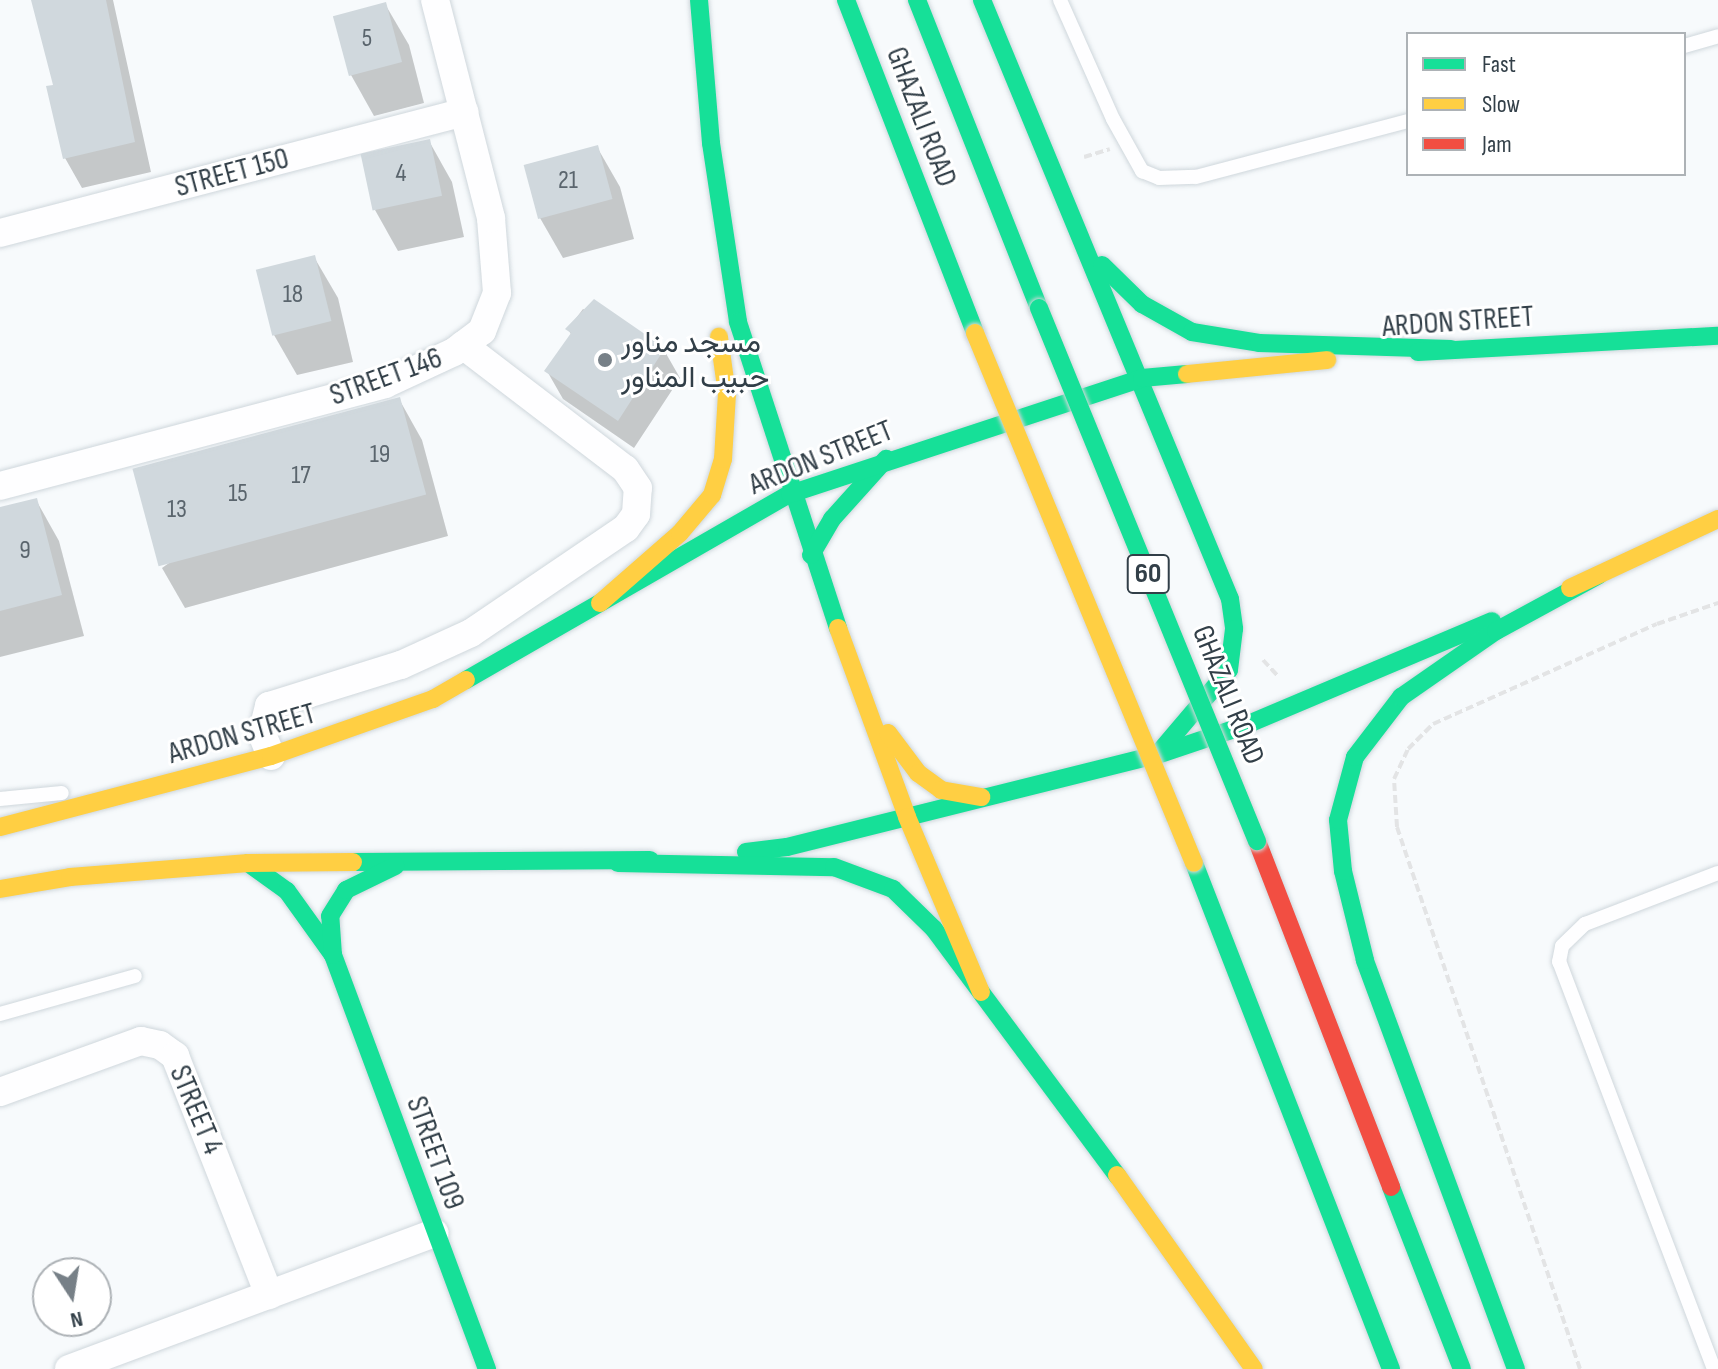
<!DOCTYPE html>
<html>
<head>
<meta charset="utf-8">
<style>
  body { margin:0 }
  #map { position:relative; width:1718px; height:1369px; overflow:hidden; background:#f7fafc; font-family:"Sofia Sans Condensed",Vazirmatn,sans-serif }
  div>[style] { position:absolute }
  .shadow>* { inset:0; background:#0003 }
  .building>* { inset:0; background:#d0d8dd; transform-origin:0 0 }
  .path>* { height:4px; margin-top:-2px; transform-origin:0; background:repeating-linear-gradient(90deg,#e3e4e5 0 8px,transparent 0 12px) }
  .roads { filter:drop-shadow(0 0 2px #cfd7dc) drop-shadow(0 0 2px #cfd7dc) }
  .lane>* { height:14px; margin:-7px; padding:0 7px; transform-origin:7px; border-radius:7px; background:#fefeff }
  .street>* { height:28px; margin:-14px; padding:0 14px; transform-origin:14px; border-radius:14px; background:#fefeff }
  .fast>* { height:18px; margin:-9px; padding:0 9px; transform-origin:9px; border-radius:9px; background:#16e098 }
  .slow>* { height:18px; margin:-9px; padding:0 9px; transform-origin:9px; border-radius:9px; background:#ffcf43 }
  .jam>* { height:18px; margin:-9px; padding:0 9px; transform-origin:9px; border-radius:9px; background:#f24e42 }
  .bridges { filter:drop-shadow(0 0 2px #d3d7da) drop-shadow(0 0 2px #d3d7da) }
  .fast-bridge>* { height:18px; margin:-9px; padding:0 9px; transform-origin:9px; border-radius:9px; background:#16e098 }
  .slow-bridge>* { height:18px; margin:-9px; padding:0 9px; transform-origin:9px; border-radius:9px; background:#ffcf43 }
  .dots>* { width:22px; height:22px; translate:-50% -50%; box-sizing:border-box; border:4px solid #fff; border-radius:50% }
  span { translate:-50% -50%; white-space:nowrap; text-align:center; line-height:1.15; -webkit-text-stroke:6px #fff; paint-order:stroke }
  .number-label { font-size:26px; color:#5a656d }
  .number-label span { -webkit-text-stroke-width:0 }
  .shield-label span { padding:2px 6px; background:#fff; border:2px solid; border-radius:6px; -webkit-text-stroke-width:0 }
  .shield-label { font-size:28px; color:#323f48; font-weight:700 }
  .street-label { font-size:30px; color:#323f48 }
  .poi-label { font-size:30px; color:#323f48 }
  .left { translate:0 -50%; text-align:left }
  .legend { position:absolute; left:1406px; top:32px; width:280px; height:144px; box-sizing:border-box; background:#fff; border:2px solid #adb2b6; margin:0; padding:10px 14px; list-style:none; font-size:24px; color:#323f48 }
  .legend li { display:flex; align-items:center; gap:16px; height:40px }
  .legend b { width:40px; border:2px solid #adb2b6 }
  .north { position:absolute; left:32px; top:1257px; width:80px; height:80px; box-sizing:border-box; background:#fff; border:2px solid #adb2b6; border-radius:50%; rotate:168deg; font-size:22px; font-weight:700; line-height:32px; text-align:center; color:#323f48 }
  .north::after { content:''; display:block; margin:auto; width:28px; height:36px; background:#778087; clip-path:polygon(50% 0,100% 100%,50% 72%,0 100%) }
</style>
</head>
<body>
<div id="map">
  <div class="shadow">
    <div style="clip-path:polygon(33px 0,113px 0,151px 172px,82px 188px,65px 158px,55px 86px)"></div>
    <div style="clip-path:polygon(385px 4px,409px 45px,424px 103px,374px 116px,351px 75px)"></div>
    <div style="clip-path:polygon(429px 141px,452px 182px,464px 237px,398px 251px,375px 210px)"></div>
    <div style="clip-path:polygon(597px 147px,620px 187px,634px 239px,563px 258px,540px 218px,526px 165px)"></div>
    <div style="clip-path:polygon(314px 257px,338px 298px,353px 362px,297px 375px,274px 335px)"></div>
    <div style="clip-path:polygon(583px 309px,664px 350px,680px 378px,634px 448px,563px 399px,547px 371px,572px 336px,568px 329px)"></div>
    <div style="clip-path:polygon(399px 399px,422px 440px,448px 536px,185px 608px,162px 568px)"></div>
    <div style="clip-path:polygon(36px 500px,59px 541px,84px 636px,0 657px,0 509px)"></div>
  </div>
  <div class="building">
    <div style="clip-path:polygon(31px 0,106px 0,135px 142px,63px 159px,46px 86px,53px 85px)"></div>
    <div style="left:386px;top:2px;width:62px;height:55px;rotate:75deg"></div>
    <div style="left:430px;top:139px;width:58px;height:71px;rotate:78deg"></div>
    <div style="left:598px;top:145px;width:56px;height:77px;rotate:75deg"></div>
    <div style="left:315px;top:255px;width:68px;height:61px;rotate:76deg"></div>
    <div style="clip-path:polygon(594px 299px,665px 348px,618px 421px,544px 371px,571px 333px,565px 329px)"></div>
    <div style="left:400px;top:397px;width:101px;height:277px;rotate:75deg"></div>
    <div style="clip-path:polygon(37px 498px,62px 595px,0 611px,0 507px)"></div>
  </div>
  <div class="path">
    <div style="left:1084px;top:157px;width:27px;rotate:-17deg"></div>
    <div style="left:1263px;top:660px;width:23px;rotate:47deg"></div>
    <div style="left:1580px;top:1369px;width:572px;rotate:-108.66deg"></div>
    <div style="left:1397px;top:827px;width:48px;rotate:-93.6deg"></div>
    <div style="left:1394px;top:779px;width:33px;rotate:-65deg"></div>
    <div style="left:1408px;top:749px;width:35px;rotate:-45deg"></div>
    <div style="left:1433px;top:724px;width:245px;rotate:-24.1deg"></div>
    <div style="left:1657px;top:624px;width:65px;rotate:-19deg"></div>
  </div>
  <div class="roads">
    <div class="lane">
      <div style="left:1060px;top:0;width:130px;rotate:66deg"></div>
      <div style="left:1113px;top:119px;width:60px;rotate:60.9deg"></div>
      <div style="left:1142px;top:171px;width:18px;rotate:22deg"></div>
      <div style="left:1159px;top:178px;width:37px;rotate:-2deg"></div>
      <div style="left:1196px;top:177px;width:219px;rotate:-14.8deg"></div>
      <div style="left:1684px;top:46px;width:35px;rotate:-16deg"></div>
      <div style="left:0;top:799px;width:62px;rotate:-5.5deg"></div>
      <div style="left:0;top:1014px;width:140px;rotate:-15.7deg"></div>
      <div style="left:1714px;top:1369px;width:436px;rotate:-110.8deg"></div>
      <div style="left:1559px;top:962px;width:16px;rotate:-79deg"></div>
      <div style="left:1562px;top:946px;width:32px;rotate:-44deg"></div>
      <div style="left:1585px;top:924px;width:142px;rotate:-21deg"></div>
    </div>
    <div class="street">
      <div style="left:0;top:233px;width:480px;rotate:-14.6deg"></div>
      <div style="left:0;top:486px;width:398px;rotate:-14.8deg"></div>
      <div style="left:385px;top:384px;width:76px;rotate:-24.9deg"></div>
      <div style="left:454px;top:352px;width:35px;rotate:-37deg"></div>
      <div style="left:482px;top:331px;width:41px;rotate:-68.5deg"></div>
      <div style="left:497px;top:293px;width:75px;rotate:-94.6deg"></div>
      <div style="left:491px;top:218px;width:225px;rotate:-104.4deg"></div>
      <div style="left:271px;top:756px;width:24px;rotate:-112deg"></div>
      <div style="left:262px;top:734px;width:29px;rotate:-76deg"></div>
      <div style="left:269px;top:706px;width:138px;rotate:-17.3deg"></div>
      <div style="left:401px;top:665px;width:77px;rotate:-24.6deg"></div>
      <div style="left:471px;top:633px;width:187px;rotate:-34.1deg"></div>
      <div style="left:626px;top:528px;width:17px;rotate:-54deg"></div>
      <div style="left:636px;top:514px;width:26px;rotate:-86deg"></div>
      <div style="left:638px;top:488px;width:23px;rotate:-124deg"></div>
      <div style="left:625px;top:469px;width:204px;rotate:-142.6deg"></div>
      <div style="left:0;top:1092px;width:150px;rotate:-19.9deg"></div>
      <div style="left:141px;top:1041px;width:19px;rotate:12deg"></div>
      <div style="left:160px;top:1045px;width:19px;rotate:36deg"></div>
      <div style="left:175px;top:1056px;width:257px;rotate:68.5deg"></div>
      <div style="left:69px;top:1369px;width:390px;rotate:-20.4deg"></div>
    </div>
    <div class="fast">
      <div style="left:699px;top:0;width:144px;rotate:85.2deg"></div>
      <div style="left:711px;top:143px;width:181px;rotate:81.4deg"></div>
      <div style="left:738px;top:322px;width:322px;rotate:71.9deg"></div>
      <div style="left:846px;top:0;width:357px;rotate:68.8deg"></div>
      <div style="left:917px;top:0;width:331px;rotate:68.4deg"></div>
      <div style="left:982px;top:0;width:648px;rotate:67.51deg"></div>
      <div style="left:1230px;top:599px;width:30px;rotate:82deg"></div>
      <div style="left:1234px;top:629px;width:41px;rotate:97deg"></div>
      <div style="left:1229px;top:670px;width:111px;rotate:130.3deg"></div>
      <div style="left:1102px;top:265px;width:56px;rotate:44.3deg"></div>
      <div style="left:1142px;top:304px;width:57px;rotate:29.2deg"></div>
      <div style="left:1192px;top:332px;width:68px;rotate:9.3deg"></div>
      <div style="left:1259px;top:343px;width:192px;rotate:1.8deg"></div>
      <div style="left:1418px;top:352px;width:300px;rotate:-3.1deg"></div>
      <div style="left:811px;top:555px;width:42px;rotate:-59.7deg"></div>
      <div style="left:832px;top:519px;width:81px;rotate:-48deg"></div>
      <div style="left:466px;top:680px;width:374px;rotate:-29.9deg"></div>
      <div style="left:790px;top:494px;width:371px;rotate:-18.2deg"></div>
      <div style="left:1142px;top:378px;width:45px;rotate:-5.1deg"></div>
      <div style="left:746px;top:852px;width:41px;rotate:-7deg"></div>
      <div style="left:787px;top:847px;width:381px;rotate:-14deg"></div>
      <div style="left:1157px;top:755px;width:94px;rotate:-18.6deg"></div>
      <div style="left:1246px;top:725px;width:267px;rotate:-22.9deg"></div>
      <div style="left:353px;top:862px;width:297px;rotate:-0.4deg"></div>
      <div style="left:248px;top:863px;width:48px;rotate:35.7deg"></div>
      <div style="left:287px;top:891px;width:79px;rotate:54.3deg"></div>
      <div style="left:333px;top:955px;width:442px;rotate:69.6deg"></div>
      <div style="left:618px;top:863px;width:216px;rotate:1.1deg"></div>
      <div style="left:834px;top:867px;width:63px;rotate:20.4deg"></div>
      <div style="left:893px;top:889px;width:57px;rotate:44.3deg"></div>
      <div style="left:934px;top:929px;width:307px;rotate:53.4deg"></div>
      <div style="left:1194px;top:863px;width:543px;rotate:68.73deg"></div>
      <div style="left:333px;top:955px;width:39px;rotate:-94deg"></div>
      <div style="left:330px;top:916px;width:31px;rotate:-58deg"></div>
      <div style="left:346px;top:890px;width:55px;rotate:-26.1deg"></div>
      <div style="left:1391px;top:1187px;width:195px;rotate:68.7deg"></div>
      <div style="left:1516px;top:1369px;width:436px;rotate:-110.3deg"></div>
      <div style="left:1365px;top:960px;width:92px;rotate:-103.9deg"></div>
      <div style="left:1343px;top:871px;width:51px;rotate:-95.6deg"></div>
      <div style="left:1338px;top:820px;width:65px;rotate:-74.9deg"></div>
      <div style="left:1355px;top:757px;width:76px;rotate:-52.5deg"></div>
      <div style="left:1401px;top:697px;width:116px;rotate:-34.8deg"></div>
      <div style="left:1496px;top:631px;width:117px;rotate:-28.5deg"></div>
    </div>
    <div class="slow">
      <div style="left:1187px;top:374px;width:141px;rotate:-5.7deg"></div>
      <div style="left:1570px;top:588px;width:163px;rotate:-25deg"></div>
      <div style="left:600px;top:603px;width:106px;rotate:-41.2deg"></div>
      <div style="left:680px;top:533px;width:50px;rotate:-49.9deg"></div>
      <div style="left:712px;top:495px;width:38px;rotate:-73deg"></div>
      <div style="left:723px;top:459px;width:65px;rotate:-86.5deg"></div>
      <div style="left:727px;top:394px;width:58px;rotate:-98deg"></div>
      <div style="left:838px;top:628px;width:201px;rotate:69.9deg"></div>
      <div style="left:907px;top:817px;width:190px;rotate:67.1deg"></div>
      <div style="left:888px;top:733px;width:50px;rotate:53.1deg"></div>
      <div style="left:918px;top:773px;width:29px;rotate:36deg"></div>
      <div style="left:941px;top:790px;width:41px;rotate:9.9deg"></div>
      <div style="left:0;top:827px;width:280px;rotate:-14.7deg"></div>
      <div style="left:271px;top:756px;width:172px;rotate:-19.4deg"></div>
      <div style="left:433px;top:699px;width:38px;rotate:-30deg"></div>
      <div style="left:0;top:889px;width:71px;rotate:-9.7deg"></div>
      <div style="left:70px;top:877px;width:179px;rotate:-4.5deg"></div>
      <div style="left:248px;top:863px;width:105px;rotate:-0.5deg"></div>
      <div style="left:1117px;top:1175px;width:237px;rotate:54.8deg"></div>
    </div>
    <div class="jam">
      <div style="left:1257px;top:841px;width:371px;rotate:68.8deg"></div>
    </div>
  </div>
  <div class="bridges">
    <div class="fast-bridge">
      <div style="left:1039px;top:308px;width:576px;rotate:67.76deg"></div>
    </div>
    <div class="slow-bridge">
      <div style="left:975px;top:333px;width:573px;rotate:67.55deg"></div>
    </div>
  </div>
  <div class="dots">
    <div style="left:605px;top:360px;background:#778087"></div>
  </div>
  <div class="number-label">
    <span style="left:367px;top:39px">5</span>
    <span style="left:401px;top:174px">4</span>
    <span style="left:568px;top:181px">21</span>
    <span style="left:293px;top:295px">18</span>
    <span style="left:380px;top:455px">19</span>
    <span style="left:301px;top:476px">17</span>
    <span style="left:238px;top:494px">15</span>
    <span style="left:177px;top:510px">13</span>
    <span style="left:25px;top:551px">9</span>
  </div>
  <div class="shield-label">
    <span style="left:1148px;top:574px">60</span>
  </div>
  <div class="street-label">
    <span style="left:921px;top:117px;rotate:69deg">GHAZALI ROAD</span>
    <span style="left:232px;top:173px;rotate:-15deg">STREET 150</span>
    <span style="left:1458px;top:322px;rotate:-4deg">ARDON STREET</span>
    <span style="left:386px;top:377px;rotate:-20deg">STREET 146</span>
    <span style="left:821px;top:458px;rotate:-22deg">ARDON STREET</span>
    <span style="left:1228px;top:695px;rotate:68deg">GHAZALI ROAD</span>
    <span style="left:242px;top:734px;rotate:-16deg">ARDON STREET</span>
    <span style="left:196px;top:1110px;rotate:67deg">STREET 4</span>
    <span style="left:435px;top:1153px;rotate:70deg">STREET 109</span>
  </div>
  <div class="poi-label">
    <span class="left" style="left:621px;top:360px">مسجد مناور<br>حبيب المناور</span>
  </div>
  <ul class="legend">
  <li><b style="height:10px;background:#16e098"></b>Fast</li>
  <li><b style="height:10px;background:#ffcf43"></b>Slow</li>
  <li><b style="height:10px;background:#f24e42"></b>Jam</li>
  </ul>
  <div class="north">N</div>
</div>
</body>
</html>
